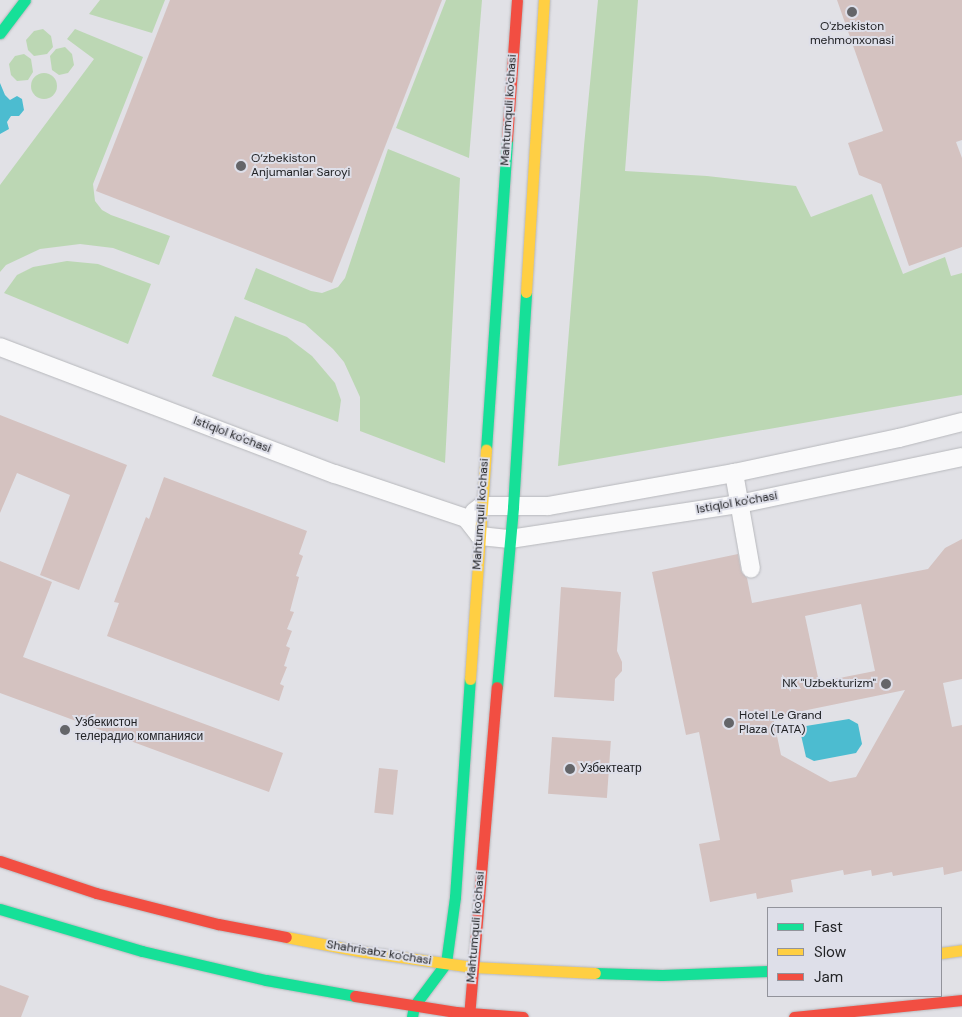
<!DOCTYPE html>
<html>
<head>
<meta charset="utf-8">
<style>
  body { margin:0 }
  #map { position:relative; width:962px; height:1017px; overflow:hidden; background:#e1e1e6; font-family:"DM Sans",sans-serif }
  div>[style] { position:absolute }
  .green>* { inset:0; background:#bcd7b4 }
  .round { border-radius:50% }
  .water>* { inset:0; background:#4cbcd0 }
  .building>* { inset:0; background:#d4c2c0; transform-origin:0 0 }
  .roads { filter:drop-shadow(0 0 1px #b7b8bc) drop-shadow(0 0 1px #b7b8bc) }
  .street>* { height:18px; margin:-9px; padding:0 9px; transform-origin:9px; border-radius:9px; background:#fafafb }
  .fast>* { height:11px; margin:-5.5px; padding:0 5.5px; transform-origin:5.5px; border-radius:5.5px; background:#16e098 }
  .slow>* { height:11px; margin:-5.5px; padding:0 5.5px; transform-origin:5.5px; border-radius:5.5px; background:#ffcf43 }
  .jam>* { height:11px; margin:-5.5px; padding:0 5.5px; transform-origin:5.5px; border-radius:5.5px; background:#f24e42 }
  .dots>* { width:14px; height:14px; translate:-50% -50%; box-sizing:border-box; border:2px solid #dedfe9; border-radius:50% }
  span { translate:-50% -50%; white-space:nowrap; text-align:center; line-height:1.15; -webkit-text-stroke:4px #dedfe9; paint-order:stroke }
  .poi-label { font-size:12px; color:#212225 }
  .left { translate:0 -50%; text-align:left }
  .right { translate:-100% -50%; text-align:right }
  .street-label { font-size:12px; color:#212225 }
  .legend { position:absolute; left:767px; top:907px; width:175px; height:90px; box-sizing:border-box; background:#dedfe9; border:1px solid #92939b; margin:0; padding:6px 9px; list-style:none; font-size:15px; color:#212225 }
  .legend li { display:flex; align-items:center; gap:10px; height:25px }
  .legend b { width:25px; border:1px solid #92939b }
</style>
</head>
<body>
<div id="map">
  <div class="green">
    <div style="clip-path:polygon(100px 0,165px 0,152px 33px,89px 14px)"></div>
    <div style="clip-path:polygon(446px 0,482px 0,469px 158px,396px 128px)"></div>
    <div style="clip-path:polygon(598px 0,638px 0,625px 171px,707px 176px,796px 186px,811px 217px,872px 194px,903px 274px,945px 257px,951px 276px,962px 273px,962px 395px,558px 466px,584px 146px)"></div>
    <div style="clip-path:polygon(43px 29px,51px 36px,53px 47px,47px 54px,34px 56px,28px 50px,26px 40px,34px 31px)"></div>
    <div style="clip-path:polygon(75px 29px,143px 57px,93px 184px,95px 201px,102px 210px,111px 215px,170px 236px,159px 265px,113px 248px,80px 244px,40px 249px,6px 265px,0 272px,0 185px,94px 59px,67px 39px)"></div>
    <div style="clip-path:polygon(65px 47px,72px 54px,74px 65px,68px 73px,59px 75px,52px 70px,50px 56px,56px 49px)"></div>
    <div style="clip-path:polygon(24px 54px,31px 59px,33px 72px,28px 80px,17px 81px,11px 75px,9px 64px,15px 56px)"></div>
    <div class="round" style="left:31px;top:73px;width:26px;height:26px"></div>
    <div style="clip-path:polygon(388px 149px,460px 178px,445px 463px,360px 431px,360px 397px,344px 362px,333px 349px,305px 324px,244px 299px,256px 268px,311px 291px,322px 293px,338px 287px,345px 278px)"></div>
    <div style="clip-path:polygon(67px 261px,98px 264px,151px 284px,128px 344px,4px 293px,17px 275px,33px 267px)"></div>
    <div style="clip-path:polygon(235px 316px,287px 337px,312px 356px,335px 383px,341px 400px,338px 422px,212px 376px)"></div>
  </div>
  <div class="water">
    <div style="clip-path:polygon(0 83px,5px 95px,10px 100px,17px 96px,22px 99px,24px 110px,19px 116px,11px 116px,7px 122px,9px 129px,0 134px)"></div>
    <div style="clip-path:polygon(849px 719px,858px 724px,862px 744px,856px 753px,814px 761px,806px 757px,801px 735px,806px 726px)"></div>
  </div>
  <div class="building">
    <div style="clip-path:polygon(170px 0,442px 0,332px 283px,96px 191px)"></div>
    <div style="clip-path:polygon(837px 0,962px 0,962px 140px,956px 142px,962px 158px,962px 247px,909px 266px,881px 184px,859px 175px,848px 143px,883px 131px)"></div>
    <div style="clip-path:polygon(0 415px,127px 465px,79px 590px,40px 575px,70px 495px,17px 473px,0 513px)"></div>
    <div style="clip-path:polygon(164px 477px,307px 531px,299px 554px,303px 556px,296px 576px,299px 577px,290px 611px,294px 612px,287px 629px,292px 631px,286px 646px,290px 648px,284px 666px,287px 667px,280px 684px,284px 686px,279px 701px,107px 636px,119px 603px,114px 602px,146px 517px,149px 519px)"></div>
    <div style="clip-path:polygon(evenodd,962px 539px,962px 679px,943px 683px,952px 727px,962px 725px,962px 871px,944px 875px,943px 867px,893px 876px,892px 872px,872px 876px,871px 870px,844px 875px,843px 870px,791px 880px,793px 892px,757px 899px,756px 893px,710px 902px,699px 844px,720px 840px,699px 732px,686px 735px,652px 572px,738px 554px,741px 571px,747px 578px,752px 603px,928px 569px,945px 548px,962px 539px,861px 604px,875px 671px,819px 682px,805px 616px,861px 604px,962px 539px,905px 690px,856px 777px,830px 782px,781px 755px,773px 717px,905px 690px)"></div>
    <div style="clip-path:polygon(0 561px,52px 582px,23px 657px,283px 753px,269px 792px,0 693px)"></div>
    <div style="clip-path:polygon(561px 587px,621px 592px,617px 651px,622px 662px,622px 671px,615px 679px,614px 701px,554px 697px)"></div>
    <div style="left:552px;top:737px;width:59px;height:57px;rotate:4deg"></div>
    <div style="left:379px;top:768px;width:19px;height:45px;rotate:6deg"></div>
    <div style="clip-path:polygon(0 985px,29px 996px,21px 1017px,0 1017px)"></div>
  </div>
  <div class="roads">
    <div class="street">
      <div style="left:0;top:347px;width:358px;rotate:20.8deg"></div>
      <div style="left:335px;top:474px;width:138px;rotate:18.6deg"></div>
      <div style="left:466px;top:518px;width:23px;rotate:52deg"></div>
      <div style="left:480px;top:536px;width:30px;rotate:6deg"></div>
      <div style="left:510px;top:539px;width:232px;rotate:-8.7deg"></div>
      <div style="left:739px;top:504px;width:228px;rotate:-11.9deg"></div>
      <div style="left:734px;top:473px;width:97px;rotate:80deg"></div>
      <div style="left:474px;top:512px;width:10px;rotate:-37deg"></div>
      <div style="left:482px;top:506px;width:66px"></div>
      <div style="left:548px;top:506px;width:189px;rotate:-10.1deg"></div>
      <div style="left:734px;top:473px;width:169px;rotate:-12deg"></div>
      <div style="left:899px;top:438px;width:65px;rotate:-14.3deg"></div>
    </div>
    <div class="fast">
      <div style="left:0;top:33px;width:41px;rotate:-52.9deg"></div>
      <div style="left:486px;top:450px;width:312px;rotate:-86.1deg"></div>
      <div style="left:497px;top:687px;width:181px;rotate:-84.9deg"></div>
      <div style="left:513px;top:507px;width:215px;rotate:-86.5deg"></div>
      <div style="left:0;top:909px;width:148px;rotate:16.5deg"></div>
      <div style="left:142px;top:951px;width:127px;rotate:13.2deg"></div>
      <div style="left:266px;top:980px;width:90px;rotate:10.2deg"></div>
      <div style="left:595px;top:973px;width:67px;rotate:1.7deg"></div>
      <div style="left:662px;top:975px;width:106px;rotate:-2.2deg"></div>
      <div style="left:412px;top:1017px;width:11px;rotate:-80deg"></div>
      <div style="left:414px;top:1006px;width:54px;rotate:-53.3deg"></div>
      <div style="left:446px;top:963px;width:67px;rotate:-82.2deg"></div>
      <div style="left:455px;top:897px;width:219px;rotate:-86.1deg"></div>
    </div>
    <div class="slow">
      <div style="left:526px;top:292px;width:293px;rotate:-86.5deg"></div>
      <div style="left:470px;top:679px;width:230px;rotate:-86deg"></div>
      <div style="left:286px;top:937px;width:80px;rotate:10.8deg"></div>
      <div style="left:365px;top:952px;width:109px;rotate:7.9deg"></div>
      <div style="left:473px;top:967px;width:122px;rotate:2.8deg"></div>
      <div style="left:941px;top:953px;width:21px;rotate:-8deg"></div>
    </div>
    <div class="jam">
      <div style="left:507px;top:139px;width:139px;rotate:-85.9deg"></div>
      <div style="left:0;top:861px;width:101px;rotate:18.4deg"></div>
      <div style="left:96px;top:893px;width:126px;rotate:14.3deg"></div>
      <div style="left:218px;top:924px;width:69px;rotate:10.8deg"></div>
      <div style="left:355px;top:996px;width:102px;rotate:9deg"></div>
      <div style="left:456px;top:1012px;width:67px;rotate:4.3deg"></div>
      <div style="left:469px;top:1017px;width:331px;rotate:-85.2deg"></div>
      <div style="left:794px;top:1017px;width:169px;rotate:-5.8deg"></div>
    </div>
  </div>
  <div class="dots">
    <div style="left:852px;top:12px;background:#646569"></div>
    <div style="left:241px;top:166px;background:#646569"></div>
    <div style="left:886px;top:684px;background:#646569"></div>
    <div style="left:729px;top:723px;background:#646569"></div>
    <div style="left:65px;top:730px;background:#646569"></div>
    <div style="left:570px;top:769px;background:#646569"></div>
  </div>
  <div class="poi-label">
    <span style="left:852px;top:34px">O'zbekiston<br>mehmonxonasi</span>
    <span class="left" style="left:251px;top:166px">O‘zbekiston<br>Anjumanlar Saroyi</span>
    <span class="right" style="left:876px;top:684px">NK "Uzbekturizm"</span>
    <span class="left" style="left:739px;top:723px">Hotel Le Grand<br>Plaza (TATA)</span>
    <span class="left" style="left:75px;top:730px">Узбекистон<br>телерадио компанияси</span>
    <span class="left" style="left:580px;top:769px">Узбектеатр</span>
  </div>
  <div class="street-label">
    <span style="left:509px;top:110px;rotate:-86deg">Mahtumquli ko'chasi</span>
    <span style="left:232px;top:435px;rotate:21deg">Istiqlol ko'chasi</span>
    <span style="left:737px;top:503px;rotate:-10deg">Istiqlol ko'chasi</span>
    <span style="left:481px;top:514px;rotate:-86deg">Mahtumquli ko'chasi</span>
    <span style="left:476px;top:927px;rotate:-85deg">Mahtumquli ko'chasi</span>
    <span style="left:379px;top:953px;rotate:9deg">Shahrisabz ko'chasi</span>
  </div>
  <ul class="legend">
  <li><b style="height:6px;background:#16e098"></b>Fast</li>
  <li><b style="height:6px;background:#ffcf43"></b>Slow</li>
  <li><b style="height:6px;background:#f24e42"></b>Jam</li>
  </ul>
</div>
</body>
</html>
